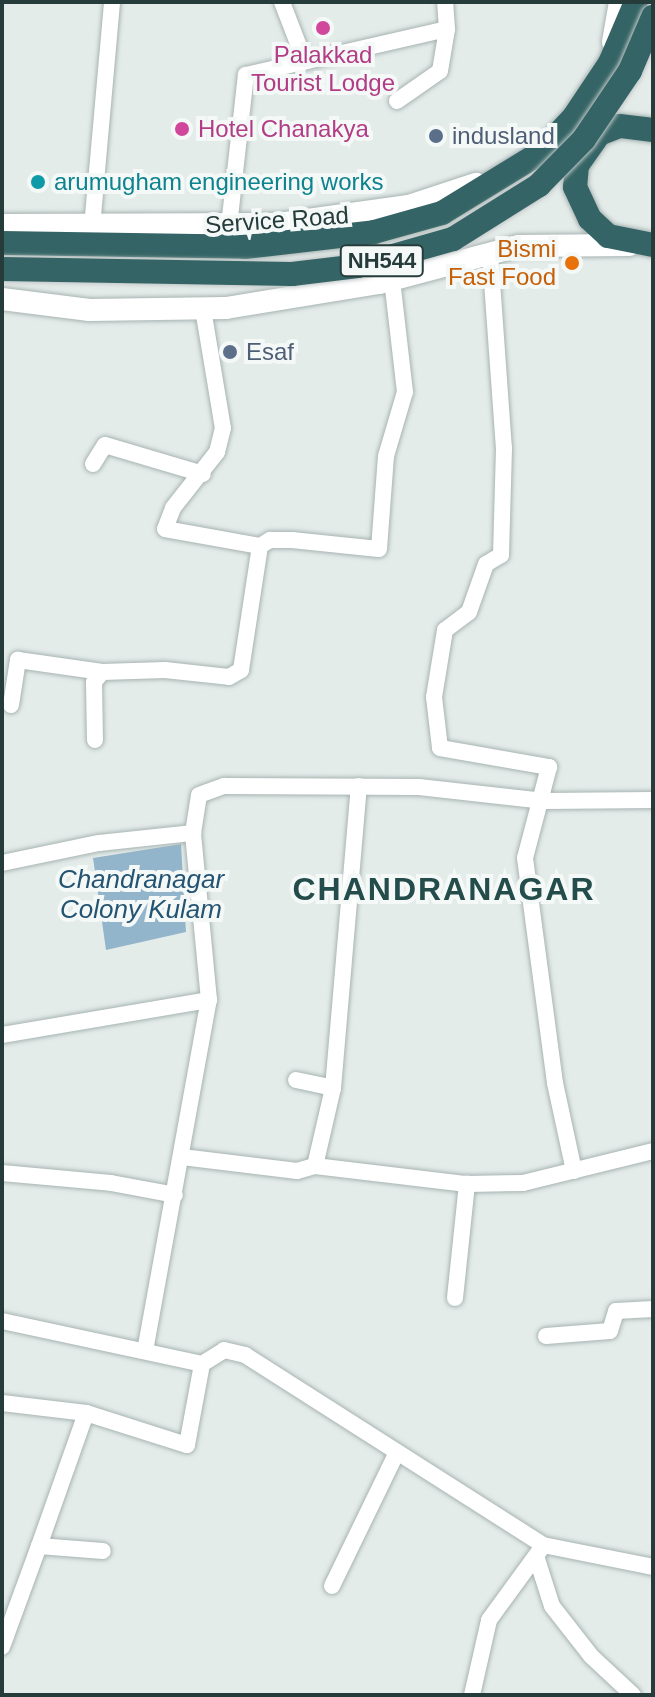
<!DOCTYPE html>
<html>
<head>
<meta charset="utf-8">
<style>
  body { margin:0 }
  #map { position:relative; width:655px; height:1697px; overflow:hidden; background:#e4ecea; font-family:Helvetica,sans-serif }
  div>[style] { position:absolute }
  .water>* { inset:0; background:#92b5cb }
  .roads { filter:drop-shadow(0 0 2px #a7b4b2) drop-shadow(0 0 2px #a7b4b2) }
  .street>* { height:16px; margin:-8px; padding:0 8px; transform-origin:8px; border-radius:8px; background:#fff }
  .secondary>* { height:22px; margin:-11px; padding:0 11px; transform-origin:11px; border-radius:11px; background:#fff }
  .highway>* { height:24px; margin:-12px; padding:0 12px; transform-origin:12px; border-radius:12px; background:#346465 }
  .bridges { filter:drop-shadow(0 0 2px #c2c8c8) drop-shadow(0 0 2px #c2c8c8) }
  .highway-bridge>* { height:24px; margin:-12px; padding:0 12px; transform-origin:12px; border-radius:12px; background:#346465 }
  .dots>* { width:22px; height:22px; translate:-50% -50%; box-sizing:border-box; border:4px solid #f4f9f8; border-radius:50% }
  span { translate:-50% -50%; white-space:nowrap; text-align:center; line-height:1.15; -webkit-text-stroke:8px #f4f9f8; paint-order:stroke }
  .shield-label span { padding:2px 6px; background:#f4f9f8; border:2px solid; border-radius:6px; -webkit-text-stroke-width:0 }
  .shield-label { font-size:22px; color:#253c3b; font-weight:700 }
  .hotel-label { font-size:24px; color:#b23c85 }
  .left { translate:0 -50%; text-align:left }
  .service-label { font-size:24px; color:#4e5e75 }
  .culture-label { font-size:24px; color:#0d838f }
  .street-label { font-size:24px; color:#253c3b }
  .food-label { font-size:24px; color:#c56008 }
  .right { translate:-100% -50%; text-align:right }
  .water-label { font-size:26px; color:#255472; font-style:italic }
  .district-label { font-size:32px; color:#234c4b; font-weight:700; letter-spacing:2px }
  .frame { position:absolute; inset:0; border:4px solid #253c3b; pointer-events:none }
</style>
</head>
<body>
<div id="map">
  <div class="water">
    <div style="clip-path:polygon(181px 844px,186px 932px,106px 950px,93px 858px)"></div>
  </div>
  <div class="roads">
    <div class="street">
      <div style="left:282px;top:2px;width:64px;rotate:69deg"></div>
      <div style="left:397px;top:101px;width:52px;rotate:-34.9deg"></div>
      <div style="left:440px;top:71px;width:43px;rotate:-80.5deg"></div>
      <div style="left:447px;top:29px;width:27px;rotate:-94deg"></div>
      <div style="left:229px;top:226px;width:152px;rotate:-83.6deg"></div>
      <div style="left:246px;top:75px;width:206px;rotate:-12.9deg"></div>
      <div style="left:92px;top:227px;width:226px;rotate:-84.9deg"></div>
      <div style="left:490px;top:254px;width:195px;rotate:85.9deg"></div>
      <div style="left:504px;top:448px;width:107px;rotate:91.6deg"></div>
      <div style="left:501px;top:555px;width:17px;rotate:149deg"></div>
      <div style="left:486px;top:564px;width:51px;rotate:109.5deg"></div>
      <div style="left:469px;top:612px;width:30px;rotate:143deg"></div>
      <div style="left:445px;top:630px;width:68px;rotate:99.3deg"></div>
      <div style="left:434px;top:697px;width:51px;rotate:83.3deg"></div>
      <div style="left:440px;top:748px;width:111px;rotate:9.9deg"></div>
      <div style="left:549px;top:767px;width:94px;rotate:104.8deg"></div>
      <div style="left:525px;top:858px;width:227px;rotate:82.4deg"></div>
      <div style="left:555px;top:1083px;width:90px;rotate:77.8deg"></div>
      <div style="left:203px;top:309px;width:121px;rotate:80.5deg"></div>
      <div style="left:223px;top:428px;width:25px;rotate:104deg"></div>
      <div style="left:217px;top:452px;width:71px;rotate:128.2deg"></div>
      <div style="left:173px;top:508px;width:22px;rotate:111deg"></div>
      <div style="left:165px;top:529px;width:97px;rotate:10.1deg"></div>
      <div style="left:93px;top:464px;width:22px;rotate:-58deg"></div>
      <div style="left:105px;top:445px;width:102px;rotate:16.5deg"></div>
      <div style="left:11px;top:705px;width:46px;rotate:-81.2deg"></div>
      <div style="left:18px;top:660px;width:85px;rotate:8.1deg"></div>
      <div style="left:95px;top:740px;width:58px;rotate:-91deg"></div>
      <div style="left:94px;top:682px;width:13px;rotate:-51deg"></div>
      <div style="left:102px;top:672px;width:63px;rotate:-1.8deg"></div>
      <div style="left:165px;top:670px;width:64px;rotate:6.2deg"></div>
      <div style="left:229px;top:677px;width:14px;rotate:-30deg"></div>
      <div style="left:241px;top:670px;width:125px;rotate:-81.3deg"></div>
      <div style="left:260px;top:546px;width:12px;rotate:-31deg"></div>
      <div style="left:270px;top:540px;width:22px"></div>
      <div style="left:292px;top:540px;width:87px;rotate:5.9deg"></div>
      <div style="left:379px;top:549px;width:93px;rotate:-85.7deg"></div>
      <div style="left:386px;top:456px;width:67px;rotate:-73.5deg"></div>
      <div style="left:405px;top:392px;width:113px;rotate:-96.6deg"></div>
      <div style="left:2px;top:863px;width:99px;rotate:-11.7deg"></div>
      <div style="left:99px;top:843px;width:95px;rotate:-6.1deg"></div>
      <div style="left:2px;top:1035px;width:210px;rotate:-9.6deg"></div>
      <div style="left:209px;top:1000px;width:168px;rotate:-95.5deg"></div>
      <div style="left:193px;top:833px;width:38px;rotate:-81deg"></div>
      <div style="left:199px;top:795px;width:27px;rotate:-20deg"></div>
      <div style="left:224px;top:786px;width:195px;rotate:0.3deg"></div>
      <div style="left:419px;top:787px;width:126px;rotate:6.4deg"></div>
      <div style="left:544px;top:801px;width:109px;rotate:-0.5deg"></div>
      <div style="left:296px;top:1080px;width:38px;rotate:12deg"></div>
      <div style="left:333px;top:1088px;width:80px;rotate:103deg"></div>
      <div style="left:315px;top:1166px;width:153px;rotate:6.8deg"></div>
      <div style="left:467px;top:1184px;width:56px;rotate:-1deg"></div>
      <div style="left:523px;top:1183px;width:134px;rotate:-13.8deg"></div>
      <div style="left:333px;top:1088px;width:303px;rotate:-85.1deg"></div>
      <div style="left:182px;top:1157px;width:116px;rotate:6.9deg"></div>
      <div style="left:297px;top:1171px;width:19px;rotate:-16deg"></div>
      <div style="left:2px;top:1173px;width:109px;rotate:5.2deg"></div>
      <div style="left:111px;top:1183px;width:65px;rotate:10.6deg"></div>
      <div style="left:455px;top:1298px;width:115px;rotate:-84deg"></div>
      <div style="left:2px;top:1321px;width:205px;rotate:12.1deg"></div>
      <div style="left:202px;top:1364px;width:26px;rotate:-32deg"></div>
      <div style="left:224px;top:1350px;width:22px;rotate:13deg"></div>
      <div style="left:245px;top:1355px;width:353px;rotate:32.5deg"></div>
      <div style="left:543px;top:1545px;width:112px;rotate:11.3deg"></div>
      <div style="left:546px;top:1336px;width:64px;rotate:-4.5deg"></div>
      <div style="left:610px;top:1331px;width:21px;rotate:-73deg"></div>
      <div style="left:616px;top:1311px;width:37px;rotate:-3deg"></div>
      <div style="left:145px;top:1351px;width:357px;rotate:-79.7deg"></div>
      <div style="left:2px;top:1403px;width:85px;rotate:6.8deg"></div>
      <div style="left:39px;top:1546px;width:141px;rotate:-70.5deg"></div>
      <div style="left:86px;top:1413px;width:106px;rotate:17.6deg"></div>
      <div style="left:187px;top:1445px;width:82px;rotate:-79.5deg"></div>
      <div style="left:536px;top:1556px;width:52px;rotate:72.3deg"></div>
      <div style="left:552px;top:1606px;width:63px;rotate:52deg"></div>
      <div style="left:591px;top:1656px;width:57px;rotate:42.9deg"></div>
      <div style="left:332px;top:1586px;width:147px;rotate:-64.1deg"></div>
      <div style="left:2px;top:1647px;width:108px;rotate:-69.9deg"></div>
      <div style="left:39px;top:1546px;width:64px;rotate:4.5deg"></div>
      <div style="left:472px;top:1695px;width:77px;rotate:-77.2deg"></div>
      <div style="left:489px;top:1620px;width:87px;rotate:-53.9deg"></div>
    </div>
    <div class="secondary">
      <div style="left:613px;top:42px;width:41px;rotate:-80.1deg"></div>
      <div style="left:2px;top:225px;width:277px;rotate:-0.2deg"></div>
      <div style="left:279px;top:224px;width:131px;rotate:-7.9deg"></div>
      <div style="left:409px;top:206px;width:71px;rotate:-18.2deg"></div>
      <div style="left:2px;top:299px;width:88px;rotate:7.2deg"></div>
      <div style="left:89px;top:310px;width:137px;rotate:-0.8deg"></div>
      <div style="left:226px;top:308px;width:155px;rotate:-9.3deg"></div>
      <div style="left:379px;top:283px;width:145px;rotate:-14.8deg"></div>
      <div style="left:519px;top:246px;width:110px;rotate:-0.5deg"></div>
    </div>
    <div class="highway">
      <div style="left:653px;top:130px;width:34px;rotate:-173deg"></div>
      <div style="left:619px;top:126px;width:22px;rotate:158deg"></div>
      <div style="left:599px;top:134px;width:38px;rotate:125deg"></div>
      <div style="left:577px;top:165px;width:22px;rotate:95deg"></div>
      <div style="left:575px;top:187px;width:35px;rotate:65deg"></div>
      <div style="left:590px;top:219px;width:25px;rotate:43deg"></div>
      <div style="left:608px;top:236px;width:46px;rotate:11.3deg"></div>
      <div style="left:2px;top:243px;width:243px;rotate:0.9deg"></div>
      <div style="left:245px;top:247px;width:130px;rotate:-6.6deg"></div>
      <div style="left:374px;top:232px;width:71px;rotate:-15.6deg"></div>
      <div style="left:442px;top:213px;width:115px;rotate:-31.5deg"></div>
      <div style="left:540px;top:153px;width:50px;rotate:-46.6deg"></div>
      <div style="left:574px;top:117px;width:65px;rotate:-56.3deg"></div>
      <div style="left:610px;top:63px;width:66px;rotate:-66.9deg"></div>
    </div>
  </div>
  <div class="bridges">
    <div class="highway-bridge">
      <div style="left:2px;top:269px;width:290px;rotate:1deg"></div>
      <div style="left:292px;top:274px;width:66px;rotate:-6.9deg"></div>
      <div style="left:358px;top:266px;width:99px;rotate:-15.9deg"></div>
      <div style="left:453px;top:239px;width:102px;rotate:-32.1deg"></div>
      <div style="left:539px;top:185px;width:64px;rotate:-45.6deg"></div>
      <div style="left:584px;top:139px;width:82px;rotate:-55.9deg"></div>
      <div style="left:630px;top:71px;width:59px;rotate:-66.9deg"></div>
    </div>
  </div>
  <div class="dots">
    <div style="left:323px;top:28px;background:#d1479c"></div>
    <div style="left:182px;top:129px;background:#d1479c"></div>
    <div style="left:436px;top:136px;background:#5c6f8a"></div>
    <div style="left:38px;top:182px;background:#0f9aa8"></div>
    <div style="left:572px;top:263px;background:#e8710a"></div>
    <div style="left:230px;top:352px;background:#5c6f8a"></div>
  </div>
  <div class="shield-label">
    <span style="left:382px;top:261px">NH544</span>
  </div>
  <div class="hotel-label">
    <span style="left:323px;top:69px">Palakkad<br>Tourist Lodge</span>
    <span class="left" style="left:198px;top:129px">Hotel Chanakya</span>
  </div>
  <div class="service-label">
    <span class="left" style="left:452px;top:136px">indusland</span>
    <span class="left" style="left:246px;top:352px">Esaf</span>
  </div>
  <div class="culture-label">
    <span class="left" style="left:54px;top:182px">arumugham engineering works</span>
  </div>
  <div class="street-label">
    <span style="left:277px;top:220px;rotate:-4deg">Service Road</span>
  </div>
  <div class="food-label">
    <span class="right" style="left:556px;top:263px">Bismi<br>Fast Food</span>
  </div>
  <div class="water-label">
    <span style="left:141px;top:895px">Chandranagar<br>Colony Kulam</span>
  </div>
  <div class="district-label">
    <span style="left:444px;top:889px">CHANDRANAGAR</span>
  </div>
  <div class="frame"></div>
</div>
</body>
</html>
